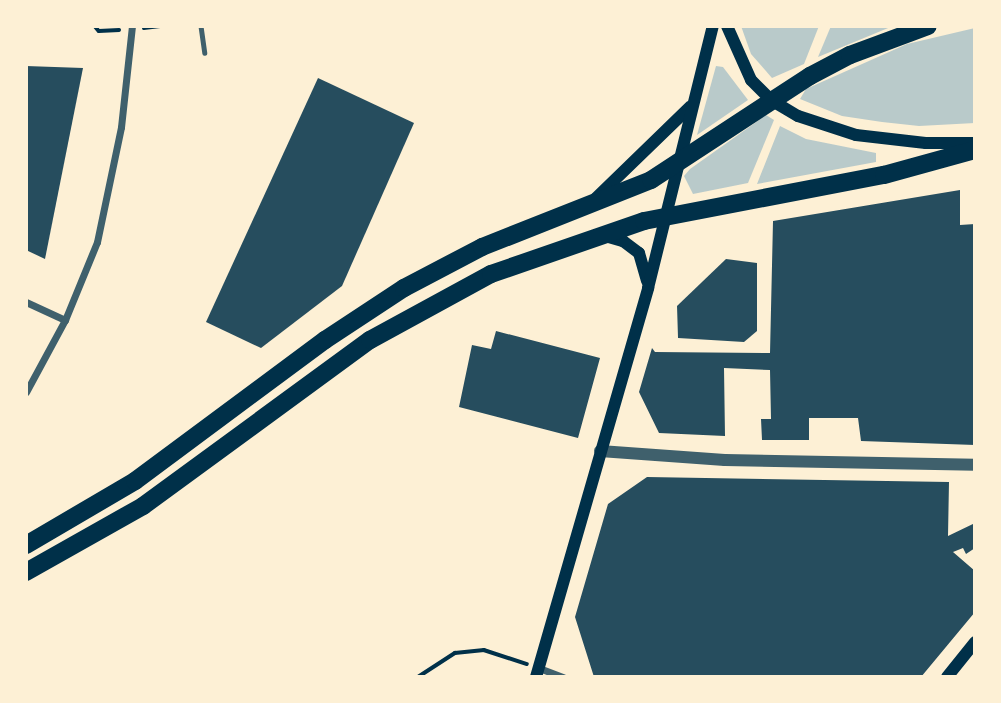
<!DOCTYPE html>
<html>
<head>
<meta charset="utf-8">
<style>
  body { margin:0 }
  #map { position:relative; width:1001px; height:703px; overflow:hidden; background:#fdf0d5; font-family:"Fira Sans Condensed",sans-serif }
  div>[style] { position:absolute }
  .green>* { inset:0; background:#b9caca }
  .building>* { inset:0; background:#264d5e }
  .path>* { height:3.5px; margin:-1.75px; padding:0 1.75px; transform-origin:1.75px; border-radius:1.75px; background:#003049 }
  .service>* { height:4.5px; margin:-2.25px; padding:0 2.25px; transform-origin:2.25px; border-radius:2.25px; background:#3f606c }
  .minor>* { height:7px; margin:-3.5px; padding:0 3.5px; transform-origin:3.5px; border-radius:3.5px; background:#3f606c }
  .tertiary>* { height:12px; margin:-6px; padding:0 6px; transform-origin:6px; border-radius:6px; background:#3f606c }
  .secondary>* { height:12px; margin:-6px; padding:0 6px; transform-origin:6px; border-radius:6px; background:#003049 }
  .motorway>* { height:18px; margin:-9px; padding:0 9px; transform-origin:9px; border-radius:9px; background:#003049 }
  span { translate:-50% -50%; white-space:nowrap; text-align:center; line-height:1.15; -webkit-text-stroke:7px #fdf0d5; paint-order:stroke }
  .frame { position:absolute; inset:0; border:28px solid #fdf0d5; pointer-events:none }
</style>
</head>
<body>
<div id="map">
  <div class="green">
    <div style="clip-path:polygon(741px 26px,819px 26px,804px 64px,772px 78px,751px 54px)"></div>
    <div style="clip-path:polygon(831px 26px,893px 26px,818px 57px)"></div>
    <div style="clip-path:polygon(975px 28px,975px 123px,919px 126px,882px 122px,842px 116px,800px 99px,806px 89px,907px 44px)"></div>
    <div style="clip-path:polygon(716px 66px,723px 67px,748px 100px,697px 135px)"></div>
    <div style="clip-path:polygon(766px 115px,774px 120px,748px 183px,693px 194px,684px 176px,690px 169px)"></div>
    <div style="clip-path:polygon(780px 126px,806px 139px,876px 153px,876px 162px,757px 184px)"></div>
  </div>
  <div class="building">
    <div style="clip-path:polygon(26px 66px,83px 68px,45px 259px,26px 250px)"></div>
    <div style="clip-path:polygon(318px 78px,414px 123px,342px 286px,261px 348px,206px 322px)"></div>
    <div style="clip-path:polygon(960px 190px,960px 225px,975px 224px,975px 445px,861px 441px,858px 418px,809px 418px,809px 440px,762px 440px,761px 419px,771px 419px,770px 370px,724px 368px,725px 436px,659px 433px,639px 392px,652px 348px,655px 352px,770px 353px,773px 221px)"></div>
    <div style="clip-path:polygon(726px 259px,757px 263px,757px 331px,744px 342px,678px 338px,677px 306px)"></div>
    <div style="clip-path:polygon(496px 331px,600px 358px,578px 438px,459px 407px,472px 345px,491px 349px)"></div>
    <div style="clip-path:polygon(647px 477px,949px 482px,948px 536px,975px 523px,975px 548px,966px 554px,963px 548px,953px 552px,975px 571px,975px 612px,921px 677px,594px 677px,575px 617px,608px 504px)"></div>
  </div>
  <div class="path">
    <div style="left:95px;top:26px;width:6px;rotate:51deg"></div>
    <div style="left:99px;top:31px;width:20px;rotate:-3deg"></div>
    <div style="left:144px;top:28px;width:16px;rotate:-7deg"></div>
    <div style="left:418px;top:677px;width:44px;rotate:-33deg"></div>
    <div style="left:455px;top:653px;width:29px;rotate:-6deg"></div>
    <div style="left:484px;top:650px;width:45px;rotate:18deg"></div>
  </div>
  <div class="service">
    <div style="left:201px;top:26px;width:27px;rotate:82deg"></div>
  </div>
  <div class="minor">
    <div style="left:26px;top:302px;width:43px;rotate:24.8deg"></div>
    <div style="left:26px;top:392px;width:82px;rotate:-61.6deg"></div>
    <div style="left:65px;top:320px;width:84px;rotate:-67.7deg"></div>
    <div style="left:97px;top:242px;width:117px;rotate:-78.2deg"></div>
    <div style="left:121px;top:127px;width:102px;rotate:-83.8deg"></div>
    <div style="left:539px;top:668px;width:26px;rotate:21deg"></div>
  </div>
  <div class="tertiary">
    <div style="left:600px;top:451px;width:125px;rotate:4.1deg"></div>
    <div style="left:725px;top:460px;width:250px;rotate:1.1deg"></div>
  </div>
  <div class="secondary">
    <div style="left:727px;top:26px;width:59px;rotate:66deg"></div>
    <div style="left:751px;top:80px;width:28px;rotate:45deg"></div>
    <div style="left:771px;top:100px;width:31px;rotate:31deg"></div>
    <div style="left:798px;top:116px;width:61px;rotate:18.1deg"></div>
    <div style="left:856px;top:135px;width:70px;rotate:6.5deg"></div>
    <div style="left:926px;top:143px;width:49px"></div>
    <div style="left:596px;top:198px;width:132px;rotate:-44.1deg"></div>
    <div style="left:605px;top:236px;width:19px;rotate:16deg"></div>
    <div style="left:623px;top:241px;width:20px;rotate:37deg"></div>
    <div style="left:639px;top:253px;width:29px;rotate:74deg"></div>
    <div style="left:536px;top:677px;width:405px;rotate:-73.9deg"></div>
    <div style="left:648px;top:288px;width:270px;rotate:-76.1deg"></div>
    <div style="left:947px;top:677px;width:45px;rotate:-51.3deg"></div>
  </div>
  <div class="motorway">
    <div style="left:26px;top:545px;width:126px;rotate:-30.4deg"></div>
    <div style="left:135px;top:481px;width:237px;rotate:-36.6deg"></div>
    <div style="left:325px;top:340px;width:95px;rotate:-33.4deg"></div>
    <div style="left:404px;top:288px;width:88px;rotate:-27.7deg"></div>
    <div style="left:482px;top:247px;width:182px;rotate:-21.6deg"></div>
    <div style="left:651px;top:180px;width:190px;rotate:-33.2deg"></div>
    <div style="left:810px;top:76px;width:45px;rotate:-27.7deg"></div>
    <div style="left:850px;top:55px;width:83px;rotate:-20.4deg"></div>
    <div style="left:26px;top:572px;width:134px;rotate:-29.4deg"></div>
    <div style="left:143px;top:506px;width:281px;rotate:-36.2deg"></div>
    <div style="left:370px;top:340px;width:138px;rotate:-28.6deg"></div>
    <div style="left:491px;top:274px;width:162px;rotate:-19.1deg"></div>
    <div style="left:644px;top:221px;width:244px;rotate:-10.9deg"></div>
    <div style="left:884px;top:175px;width:94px;rotate:-15.4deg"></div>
  </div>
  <div class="frame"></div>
</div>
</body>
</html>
